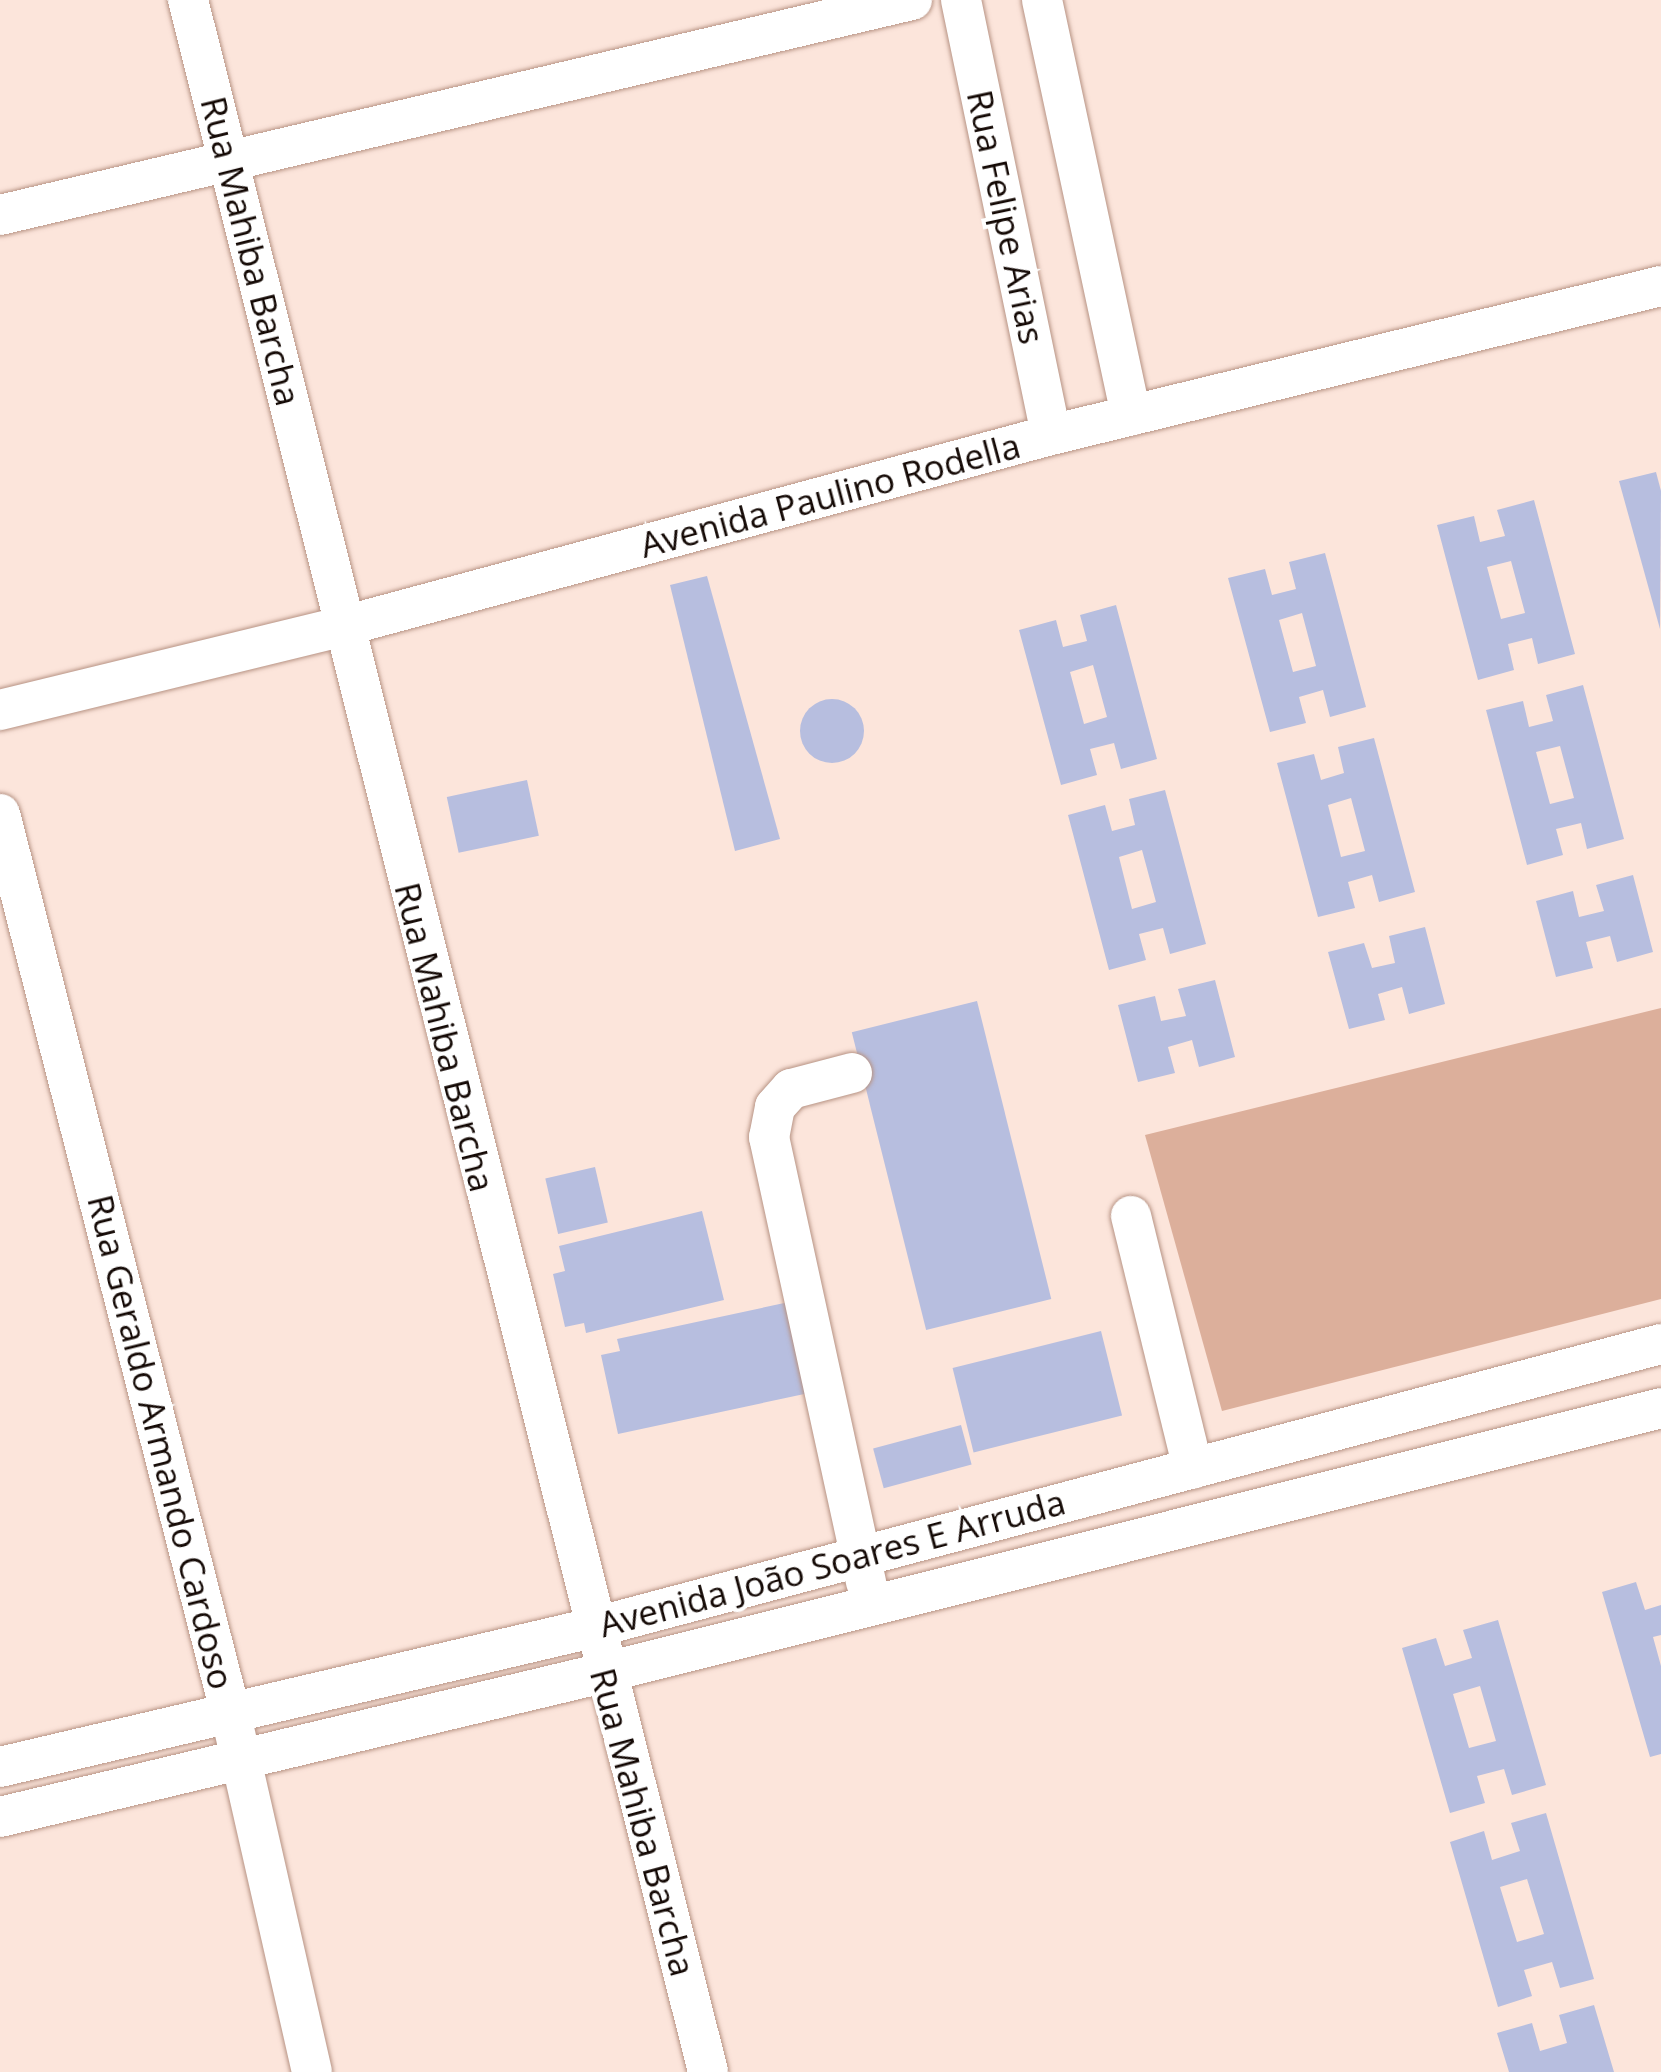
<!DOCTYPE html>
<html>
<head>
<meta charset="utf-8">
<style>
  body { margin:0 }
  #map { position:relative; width:1661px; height:2072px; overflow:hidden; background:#fce5db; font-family:"Open Sans",sans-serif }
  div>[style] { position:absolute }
  .green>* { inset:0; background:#dcaf9b }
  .building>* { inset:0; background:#b7bedf; transform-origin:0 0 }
  .round { border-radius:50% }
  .roads { filter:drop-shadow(0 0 2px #b79384) drop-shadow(0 0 2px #b79384) }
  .minor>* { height:40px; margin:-20px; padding:0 20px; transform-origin:20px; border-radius:20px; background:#fff }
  span { translate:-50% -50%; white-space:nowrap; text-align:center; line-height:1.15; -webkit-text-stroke:8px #fff; paint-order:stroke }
  .street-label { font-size:35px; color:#140905 }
</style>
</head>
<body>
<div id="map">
  <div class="green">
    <div style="clip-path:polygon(1661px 1008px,1661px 1299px,1222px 1411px,1145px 1135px)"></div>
  </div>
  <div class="building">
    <div style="clip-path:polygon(1656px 472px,1661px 491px,1660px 629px,1619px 481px)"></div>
    <div style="clip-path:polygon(evenodd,1534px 500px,1575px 654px,1538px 664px,1532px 638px,1508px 644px,1514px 670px,1478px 680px,1437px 525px,1474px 516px,1480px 542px,1505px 536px,1497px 510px,1534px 500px,1511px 561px,1525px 613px,1501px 619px,1487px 567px,1511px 561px)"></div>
    <div style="clip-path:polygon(evenodd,1325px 553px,1366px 707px,1330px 717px,1323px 690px,1299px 697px,1306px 723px,1270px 732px,1228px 578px,1265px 569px,1272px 595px,1296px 589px,1289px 562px,1325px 553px,1302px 613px,1316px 666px,1293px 672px,1279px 620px,1302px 613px)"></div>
    <div style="clip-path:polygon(707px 576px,780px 839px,735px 851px,670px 585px)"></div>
    <div style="clip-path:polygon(evenodd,1116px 605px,1157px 759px,1121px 769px,1114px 743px,1090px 749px,1097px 775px,1061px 785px,1019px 630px,1056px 620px,1063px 647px,1087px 641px,1080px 615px,1116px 605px,1093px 665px,1107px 717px,1084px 724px,1070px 672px,1093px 665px)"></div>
    <div style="clip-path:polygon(evenodd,1583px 685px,1624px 839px,1587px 849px,1581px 823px,1556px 829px,1563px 855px,1527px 865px,1486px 710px,1523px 701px,1529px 727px,1553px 721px,1546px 695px,1583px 685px,1560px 746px,1574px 798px,1550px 804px,1536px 752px,1560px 746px)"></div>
    <div class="round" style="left:800px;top:699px;width:64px;height:64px"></div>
    <div style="clip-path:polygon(evenodd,1374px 738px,1415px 892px,1379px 902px,1372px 875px,1348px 882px,1355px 908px,1318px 917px,1277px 763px,1314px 754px,1321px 780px,1344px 773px,1338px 747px,1374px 738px,1351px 798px,1365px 851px,1341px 857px,1328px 805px,1351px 798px)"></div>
    <div style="left:527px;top:780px;width:57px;height:82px;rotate:78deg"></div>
    <div style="clip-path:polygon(evenodd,1165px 790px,1206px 944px,1170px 954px,1163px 928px,1139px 934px,1146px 960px,1109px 970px,1068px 815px,1105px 805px,1112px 831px,1135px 825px,1129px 799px,1165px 790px,1142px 850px,1156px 902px,1132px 909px,1119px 857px,1142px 850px)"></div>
    <div style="clip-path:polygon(1633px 875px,1653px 952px,1617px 962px,1610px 936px,1586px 942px,1593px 968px,1556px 977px,1536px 901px,1573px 891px,1579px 917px,1604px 911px,1596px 885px)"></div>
    <div style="clip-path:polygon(1425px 927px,1445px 1004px,1409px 1014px,1402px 987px,1378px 994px,1385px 1020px,1349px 1029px,1328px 952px,1364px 943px,1372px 968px,1395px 963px,1389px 936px)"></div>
    <div style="clip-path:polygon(1215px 980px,1235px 1057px,1199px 1067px,1192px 1040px,1168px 1047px,1175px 1073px,1138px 1082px,1118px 1005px,1155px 996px,1161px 1021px,1186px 1016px,1178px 989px)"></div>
    <div style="left:977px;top:1001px;width:307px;height:129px;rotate:76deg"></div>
    <div style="left:595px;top:1167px;width:57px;height:51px;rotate:77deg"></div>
    <div style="clip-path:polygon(702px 1211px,724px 1300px,586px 1333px,584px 1323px,565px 1327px,553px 1274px,565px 1271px,559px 1246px)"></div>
    <div style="clip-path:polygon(789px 1302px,809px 1393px,618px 1434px,601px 1355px,620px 1351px,617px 1339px)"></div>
    <div style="left:1101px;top:1331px;width:87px;height:153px;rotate:76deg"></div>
    <div style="left:961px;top:1425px;width:41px;height:91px;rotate:75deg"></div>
    <div style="clip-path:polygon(1636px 1582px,1645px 1610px,1661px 1605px,1661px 1635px,1653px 1637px,1661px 1666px,1661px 1754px,1650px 1757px,1602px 1592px)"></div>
    <div style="clip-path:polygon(evenodd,1498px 1620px,1546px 1785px,1512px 1795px,1504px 1769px,1477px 1776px,1485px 1803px,1450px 1813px,1402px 1648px,1436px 1638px,1445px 1666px,1472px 1658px,1463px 1630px,1498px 1620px,1480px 1686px,1496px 1741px,1469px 1748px,1453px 1694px,1480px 1686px)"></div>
    <div style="clip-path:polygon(evenodd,1546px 1813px,1594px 1979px,1560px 1988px,1552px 1962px,1524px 1970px,1532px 1996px,1498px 2007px,1450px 1842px,1484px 1831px,1492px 1860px,1520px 1851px,1511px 1823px,1546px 1813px,1527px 1879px,1544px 1934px,1517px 1942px,1500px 1887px,1527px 1879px)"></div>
    <div style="clip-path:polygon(1594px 2005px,1614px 2072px,1509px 2072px,1497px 2033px,1532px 2023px,1540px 2051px,1567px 2043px,1559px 2015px)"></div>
  </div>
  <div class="roads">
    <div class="minor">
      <div style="left:188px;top:0;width:2136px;rotate:75.91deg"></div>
      <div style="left:961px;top:0;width:444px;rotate:78.3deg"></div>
      <div style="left:1042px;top:0;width:425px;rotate:77.9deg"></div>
      <div style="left:0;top:215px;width:937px;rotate:-13.27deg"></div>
      <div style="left:0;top:710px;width:354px;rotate:-13.7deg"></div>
      <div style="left:344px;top:626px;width:732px;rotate:-15.12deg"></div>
      <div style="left:1051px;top:435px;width:628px;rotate:-13.73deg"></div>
      <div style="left:0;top:814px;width:926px;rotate:75.62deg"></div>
      <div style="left:230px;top:1711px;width:370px;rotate:77.2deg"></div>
      <div style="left:852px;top:1073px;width:63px;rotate:165.3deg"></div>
      <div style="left:791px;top:1089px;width:24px;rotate:132deg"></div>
      <div style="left:775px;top:1107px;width:31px;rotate:101deg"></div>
      <div style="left:769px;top:1137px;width:456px;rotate:77.7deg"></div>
      <div style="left:1131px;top:1216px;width:260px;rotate:76.2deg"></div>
      <div style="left:0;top:1767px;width:608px;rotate:-13.21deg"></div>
      <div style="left:592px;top:1628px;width:1106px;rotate:-14.88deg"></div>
      <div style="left:0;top:1817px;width:620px;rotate:-13.43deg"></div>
      <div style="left:603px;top:1673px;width:1091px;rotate:-14.06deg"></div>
    </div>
  </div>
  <div class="street-label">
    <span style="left:1006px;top:217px;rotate:78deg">Rua Felipe Arias</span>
    <span style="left:251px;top:251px;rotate:76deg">Rua Mahiba Barcha</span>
    <span style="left:830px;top:495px;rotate:-15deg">Avenida Paulino Rodella</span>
    <span style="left:445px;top:1037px;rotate:76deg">Rua Mahiba Barcha</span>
    <span style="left:161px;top:1442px;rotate:76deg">Rua Geraldo Armando Cardoso</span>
    <span style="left:832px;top:1563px;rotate:-15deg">Avenida João Soares E Arruda</span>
    <span style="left:643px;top:1822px;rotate:75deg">Rua Mahiba Barcha</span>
  </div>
</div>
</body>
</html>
